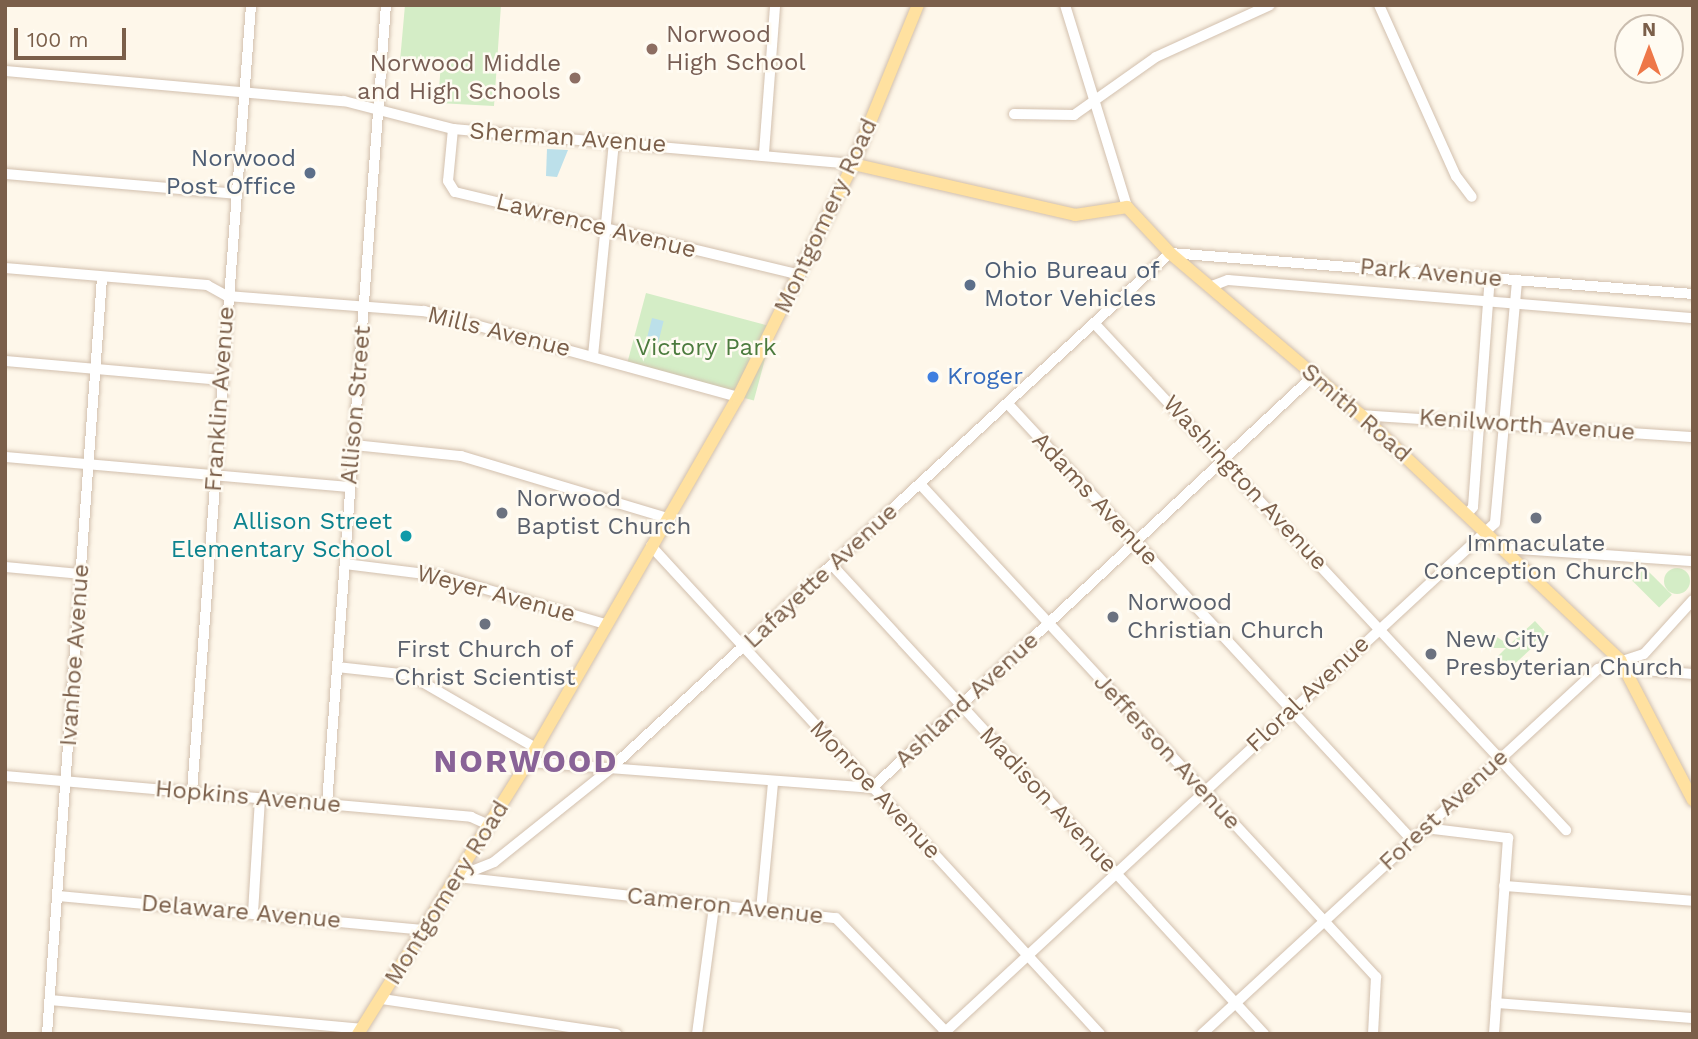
<!DOCTYPE html>
<html>
<head>
<meta charset="utf-8">
<style>
  body { margin:0 }
  #map { position:relative; width:1698px; height:1039px; overflow:hidden; background:#fef7ea; font-family:"Work Sans",sans-serif }
  div>[style] { position:absolute }
  .green>* { inset:0; background:#d4edc6; transform-origin:0 0 }
  .round { border-radius:50% }
  .water>* { inset:0; background:#bce0ea; transform-origin:0 0 }
  .roads { filter:drop-shadow(0 0 2px #d2c0ae) drop-shadow(0 0 2px #d2c0ae) }
  .minor>* { height:10px; margin:-5px; padding:0 5px; transform-origin:5px; border-radius:5px; background:#fff }
  .major>* { height:12px; margin:-6px; padding:0 6px; transform-origin:6px; border-radius:6px; background:#ffe1a0 }
  .dots>* { width:19px; height:19px; translate:-50% -50%; box-sizing:border-box; border:4px solid #fffbf2; border-radius:50% }
  span { translate:-50% -50%; white-space:nowrap; text-align:center; line-height:1.15; -webkit-text-stroke:5px #fffbf2; paint-order:stroke }
  .education-label { font-size:24px; color:#785e54 }
  .left { translate:0 -50%; text-align:left }
  .right { translate:-100% -50%; text-align:right }
  .street-label { font-size:24px; color:#7b5f4a }
  .service-label { font-size:24px; color:#4e5e75 }
  .park-label { font-size:24px; color:#4c7b3e }
  .shop-label { font-size:24px; color:#366cbe }
  .worship-label { font-size:24px; color:#5b616d }
  .culture-label { font-size:24px; color:#0d838f }
  .district-label { font-size:32px; color:#896397; font-weight:700; letter-spacing:2px }
  .frame { position:absolute; inset:0; border:7px solid #7b5f4a; pointer-events:none }
  .north { position:absolute; left:1614px; top:14px; width:70px; height:70px; box-sizing:border-box; background:#fffbf2; border:2px solid #cabdaf; border-radius:50%; rotate:0deg; font-size:19px; font-weight:700; line-height:28px; text-align:center; color:#7b5f4a }
  .north::after { content:''; display:block; margin:auto; width:24px; height:32px; background:#ee7748; clip-path:polygon(50% 0,100% 100%,50% 72%,0 100%) }
  .scale { position:absolute; left:14px; top:28px; width:112px; height:32px; box-sizing:border-box; border:4px solid #7b5f4a; border-top:0; padding-left:9px; font-size:21px; line-height:24px; white-space:nowrap; color:#7b5f4a; -webkit-text-stroke:5px #fffbf2; paint-order:stroke }
</style>
</head>
<body>
<div id="map">
  <div class="green">
    <div style="clip-path:polygon(405px 5px,501px 5px,494px 106px,438px 103px,441px 62px,400px 61px)"></div>
    <div style="left:646px;top:293px;width:132px;height:76px;rotate:15deg"></div>
    <div style="left:1645px;top:568px;width:38px;height:18px;rotate:45deg"></div>
    <div class="round" style="left:1664px;top:568px;width:26px;height:26px"></div>
    <div style="clip-path:polygon(1535px 621px,1547px 634px,1508px 670px,1497px 657px,1506px 648px,1492px 648px,1497px 637px,1509px 645px)"></div>
  </div>
  <div class="water">
    <div style="clip-path:polygon(547px 149px,568px 150px,557px 177px,546px 176px)"></div>
    <div style="left:652px;top:318px;width:12px;height:28px;rotate:14deg"></div>
  </div>
  <div class="roads">
    <div class="minor">
      <div style="left:1065px;top:5px;width:211px;rotate:72.9deg"></div>
      <div style="left:1379px;top:5px;width:188px;rotate:65.8deg"></div>
      <div style="left:1456px;top:176px;width:26px;rotate:53deg"></div>
      <div style="left:5px;top:71px;width:340px;rotate:5.1deg"></div>
      <div style="left:344px;top:101px;width:113px;rotate:14.4deg"></div>
      <div style="left:453px;top:129px;width:402px;rotate:5deg"></div>
      <div style="left:1014px;top:114px;width:60px;rotate:1deg"></div>
      <div style="left:1074px;top:115px;width:100px;rotate:-35.3deg"></div>
      <div style="left:1156px;top:57px;width:125px;rotate:-24.5deg"></div>
      <div style="left:453px;top:129px;width:52px;rotate:95.5deg"></div>
      <div style="left:448px;top:181px;width:13px;rotate:58deg"></div>
      <div style="left:455px;top:192px;width:355px;rotate:13.5deg"></div>
      <div style="left:764px;top:153px;width:148px;rotate:-85.7deg"></div>
      <div style="left:5px;top:174px;width:232px;rotate:4.9deg"></div>
      <div style="left:5px;top:268px;width:203px;rotate:4.8deg"></div>
      <div style="left:207px;top:285px;width:23px;rotate:29deg"></div>
      <div style="left:227px;top:296px;width:198px;rotate:4.4deg"></div>
      <div style="left:424px;top:311px;width:326px;rotate:15.3deg"></div>
      <div style="left:1212px;top:286px;width:17px;rotate:-21deg"></div>
      <div style="left:1228px;top:280px;width:467px;rotate:4.7deg"></div>
      <div style="left:1094px;top:323px;width:693px;rotate:47.05deg"></div>
      <div style="left:593px;top:356px;width:216px;rotate:-84.4deg"></div>
      <div style="left:5px;top:361px;width:218px;rotate:5deg"></div>
      <div style="left:1008px;top:404px;width:594px;rotate:47.18deg"></div>
      <div style="left:1361px;top:415px;width:333px;rotate:3.8deg"></div>
      <div style="left:354px;top:445px;width:108px;rotate:5.9deg"></div>
      <div style="left:461px;top:456px;width:219px;rotate:16.7deg"></div>
      <div style="left:5px;top:457px;width:346px;rotate:5deg"></div>
      <div style="left:920px;top:484px;width:672px;rotate:47.23deg"></div>
      <div style="left:1376px;top:977px;width:57px;rotate:93deg"></div>
      <div style="left:1468px;top:513px;width:8px;rotate:-50deg"></div>
      <div style="left:1473px;top:507px;width:230px;rotate:-85.8deg"></div>
      <div style="left:651px;top:546px;width:663px;rotate:47.38deg"></div>
      <div style="left:1506px;top:548px;width:187px;rotate:4deg"></div>
      <div style="left:345px;top:564px;width:97px;rotate:7.1deg"></div>
      <div style="left:441px;top:576px;width:171px;rotate:16.3deg"></div>
      <div style="left:832px;top:565px;width:638px;rotate:47.35deg"></div>
      <div style="left:5px;top:567px;width:75px;rotate:5.3deg"></div>
      <div style="left:1620px;top:660px;width:26px;rotate:23deg"></div>
      <div style="left:1644px;top:670px;width:49px;rotate:4.7deg"></div>
      <div style="left:337px;top:667px;width:73px;rotate:6.3deg"></div>
      <div style="left:410px;top:675px;width:146px;rotate:30.1deg"></div>
      <div style="left:528px;top:762px;width:345px;rotate:4.3deg"></div>
      <div style="left:872px;top:788px;width:604px;rotate:-43.05deg"></div>
      <div style="left:5px;top:776px;width:468px;rotate:5deg"></div>
      <div style="left:471px;top:817px;width:20px;rotate:24deg"></div>
      <div style="left:192px;top:792px;width:789px;rotate:-85.71deg"></div>
      <div style="left:327px;top:804px;width:801px;rotate:-85.78deg"></div>
      <div style="left:1425px;top:828px;width:84px;rotate:6.9deg"></div>
      <div style="left:1508px;top:838px;width:196px;rotate:94.1deg"></div>
      <div style="left:457px;top:877px;width:40px;rotate:-22deg"></div>
      <div style="left:494px;top:862px;width:149px;rotate:-38.7deg"></div>
      <div style="left:610px;top:769px;width:761px;rotate:-42.66deg"></div>
      <div style="left:1170px;top:253px;width:525px;rotate:4.48deg"></div>
      <div style="left:457px;top:877px;width:381px;rotate:6.2deg"></div>
      <div style="left:836px;top:918px;width:157px;rotate:46deg"></div>
      <div style="left:1504px;top:886px;width:190px;rotate:4.5deg"></div>
      <div style="left:58px;top:896px;width:367px;rotate:5.3deg"></div>
      <div style="left:761px;top:910px;width:128px;rotate:-84.6deg"></div>
      <div style="left:253px;top:913px;width:115px;rotate:-86.5deg"></div>
      <div style="left:382px;top:999px;width:237px;rotate:8.5deg"></div>
      <div style="left:50px;top:1000px;width:312px;rotate:5.3deg"></div>
      <div style="left:1496px;top:1003px;width:198px;rotate:4.4deg"></div>
      <div style="left:47px;top:1034px;width:759px;rotate:-85.84deg"></div>
      <div style="left:697px;top:1034px;width:129px;rotate:-82.4deg"></div>
      <div style="left:943px;top:1034px;width:752px;rotate:-42.79deg"></div>
      <div style="left:1495px;top:523px;width:244px;rotate:-84.8deg"></div>
      <div style="left:1202px;top:1034px;width:539px;rotate:-42.67deg"></div>
      <div style="left:1598px;top:669px;width:48px;rotate:-18.1deg"></div>
      <div style="left:1644px;top:654px;width:73px;rotate:-47.8deg"></div>
    </div>
    <div class="major">
      <div style="left:853px;top:164px;width:228px;rotate:12.9deg"></div>
      <div style="left:1075px;top:215px;width:53px;rotate:-8.7deg"></div>
      <div style="left:1127px;top:207px;width:63px;rotate:46.9deg"></div>
      <div style="left:1170px;top:253px;width:250px;rotate:40.3deg"></div>
      <div style="left:1361px;top:415px;width:357px;rotate:43.4deg"></div>
      <div style="left:1620px;top:660px;width:158px;rotate:62.5deg"></div>
      <div style="left:358px;top:1034px;width:321px;rotate:-58deg"></div>
      <div style="left:528px;top:762px;width:421px;rotate:-60.1deg"></div>
      <div style="left:738px;top:397px;width:260px;rotate:-63.7deg"></div>
      <div style="left:853px;top:164px;width:172px;rotate:-67.8deg"></div>
    </div>
  </div>
  <div class="dots">
    <div style="left:652px;top:49px;background:#8d6e63"></div>
    <div style="left:575px;top:78px;background:#8d6e63"></div>
    <div style="left:310px;top:173px;background:#5c6f8a"></div>
    <div style="left:970px;top:285px;background:#5c6f8a"></div>
    <div style="left:933px;top:377px;background:#3f7fe0"></div>
    <div style="left:502px;top:513px;background:#6b7280"></div>
    <div style="left:1536px;top:518px;background:#6b7280"></div>
    <div style="left:406px;top:536px;background:#0f9aa8"></div>
    <div style="left:1113px;top:617px;background:#6b7280"></div>
    <div style="left:485px;top:624px;background:#6b7280"></div>
    <div style="left:1431px;top:654px;background:#6b7280"></div>
  </div>
  <div class="education-label">
    <span class="left" style="left:666px;top:49px">Norwood<br>High School</span>
    <span class="right" style="left:561px;top:78px">Norwood Middle<br>and High Schools</span>
  </div>
  <div class="street-label">
    <span style="left:568px;top:138px;rotate:4deg">Sherman Avenue</span>
    <span style="left:826px;top:216px;rotate:-65deg">Montgomery Road</span>
    <span style="left:596px;top:226px;rotate:14deg">Lawrence Avenue</span>
    <span style="left:1431px;top:273px;rotate:5deg">Park Avenue</span>
    <span style="left:499px;top:332px;rotate:14deg">Mills Avenue</span>
    <span style="left:220px;top:399px;rotate:-86deg">Franklin Avenue</span>
    <span style="left:356px;top:405px;rotate:-85deg">Allison Street</span>
    <span style="left:1356px;top:413px;rotate:41deg">Smith Road</span>
    <span style="left:1527px;top:425px;rotate:4deg">Kenilworth Avenue</span>
    <span style="left:1245px;top:483px;rotate:47deg">Washington Avenue</span>
    <span style="left:1095px;top:499px;rotate:47deg">Adams Avenue</span>
    <span style="left:821px;top:576px;rotate:-43deg">Lafayette Avenue</span>
    <span style="left:496px;top:594px;rotate:15deg">Weyer Avenue</span>
    <span style="left:75px;top:655px;rotate:-86deg">Ivanhoe Avenue</span>
    <span style="left:1308px;top:694px;rotate:-43deg">Floral Avenue</span>
    <span style="left:967px;top:700px;rotate:-43deg">Ashland Avenue</span>
    <span style="left:1167px;top:752px;rotate:47deg">Jefferson Avenue</span>
    <span style="left:875px;top:790px;rotate:47deg">Monroe Avenue</span>
    <span style="left:248px;top:797px;rotate:5deg">Hopkins Avenue</span>
    <span style="left:1048px;top:800px;rotate:47deg">Madison Avenue</span>
    <span style="left:1444px;top:810px;rotate:-43deg">Forest Avenue</span>
    <span style="left:447px;top:893px;rotate:-58deg">Montgomery Road</span>
    <span style="left:725px;top:906px;rotate:6deg">Cameron Avenue</span>
    <span style="left:241px;top:912px;rotate:5deg">Delaware Avenue</span>
  </div>
  <div class="service-label">
    <span class="right" style="left:296px;top:173px">Norwood<br>Post Office</span>
    <span class="left" style="left:984px;top:285px">Ohio Bureau of<br>Motor Vehicles</span>
  </div>
  <div class="park-label">
    <span style="left:706px;top:348px">Victory Park</span>
  </div>
  <div class="shop-label">
    <span class="left" style="left:947px;top:377px">Kroger</span>
  </div>
  <div class="worship-label">
    <span class="left" style="left:516px;top:513px">Norwood<br>Baptist Church</span>
    <span style="left:1536px;top:558px">Immaculate<br>Conception Church</span>
    <span class="left" style="left:1127px;top:617px">Norwood<br>Christian Church</span>
    <span class="left" style="left:1445px;top:654px">New City<br>Presbyterian Church</span>
    <span style="left:485px;top:664px">First Church of<br>Christ Scientist</span>
  </div>
  <div class="culture-label">
    <span class="right" style="left:392px;top:536px">Allison Street<br>Elementary School</span>
  </div>
  <div class="district-label">
    <span style="left:526px;top:761px">NORWOOD</span>
  </div>
  <div class="frame"></div>
  <div class="north">N</div>
  <div class="scale">100 m</div>
</div>
</body>
</html>
